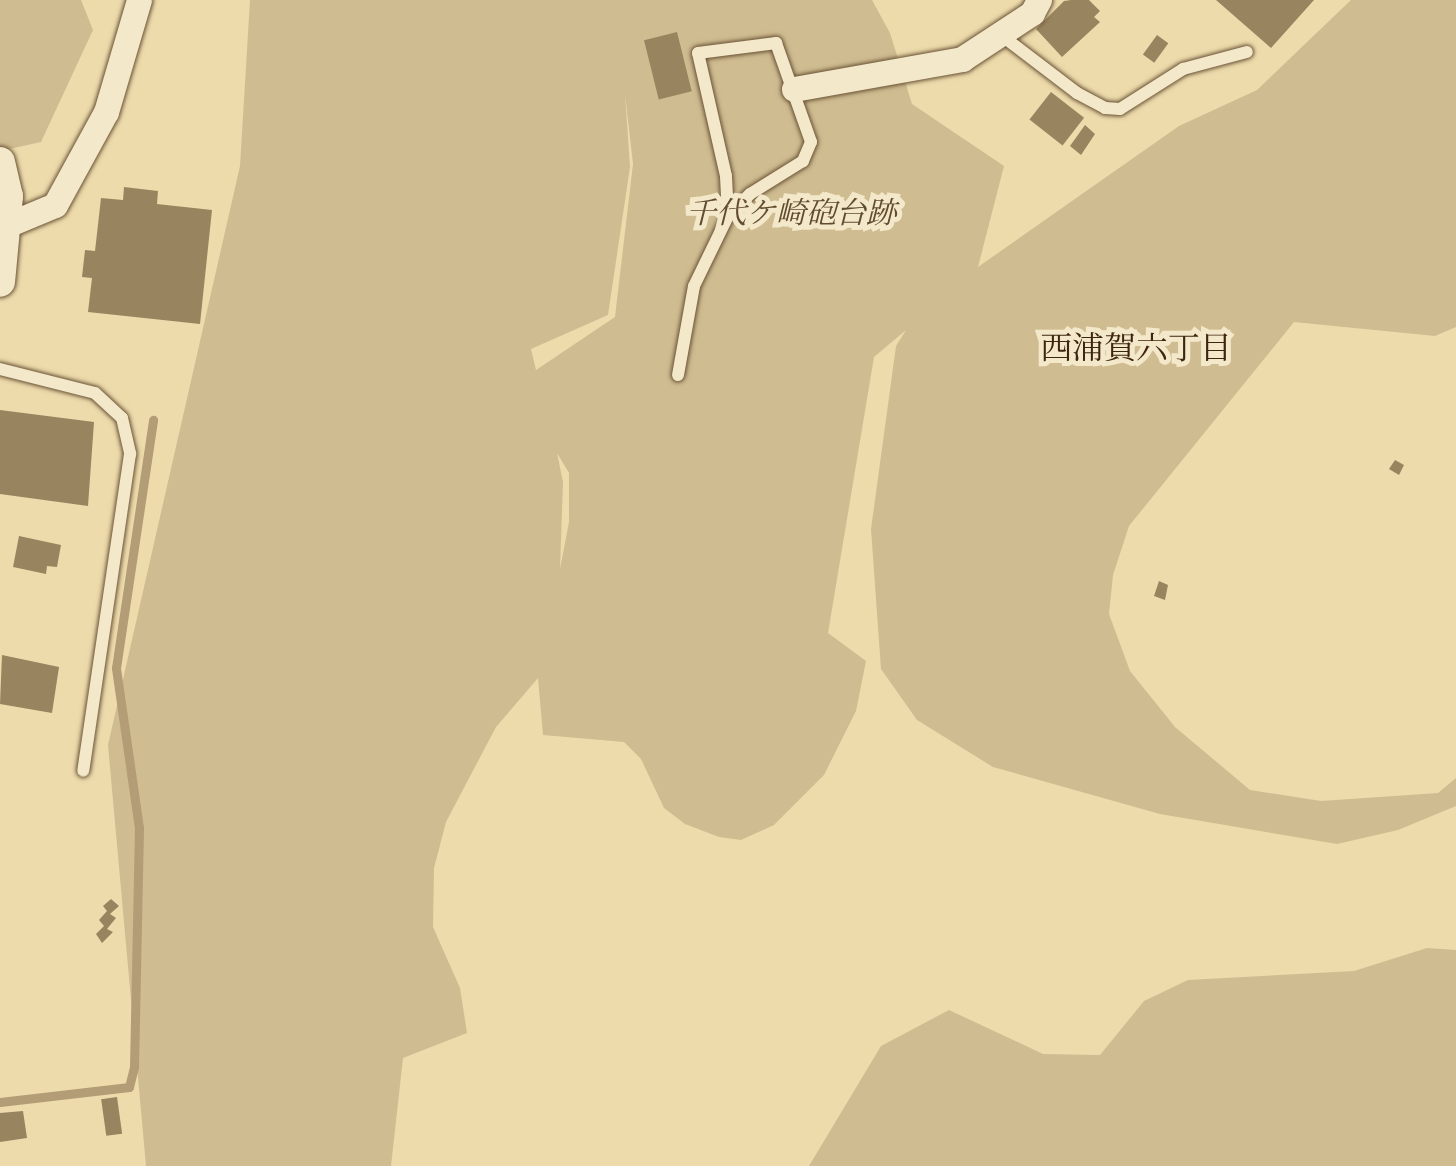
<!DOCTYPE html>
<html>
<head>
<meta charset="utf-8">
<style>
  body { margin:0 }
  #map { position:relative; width:1456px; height:1166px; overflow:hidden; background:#eddbac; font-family:Alegreya,"Noto Serif JP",serif }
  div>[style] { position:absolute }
  .green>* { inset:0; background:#cfbc91 }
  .stream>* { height:9px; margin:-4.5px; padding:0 4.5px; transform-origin:4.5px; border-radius:4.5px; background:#b29d76 }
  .building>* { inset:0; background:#998460; transform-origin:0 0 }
  .roads { filter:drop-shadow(0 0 2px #6a5336) drop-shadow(0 0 2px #6a5336) }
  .service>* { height:12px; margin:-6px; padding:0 6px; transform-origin:6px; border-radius:6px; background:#f3e8c9 }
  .minor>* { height:25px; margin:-12.5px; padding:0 12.5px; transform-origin:12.5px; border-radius:12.5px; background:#f3e8c9 }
  .tertiary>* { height:30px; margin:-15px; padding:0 15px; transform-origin:15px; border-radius:15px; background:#f3e8c9 }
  span { translate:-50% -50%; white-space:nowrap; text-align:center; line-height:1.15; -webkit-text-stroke:10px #f3e8c9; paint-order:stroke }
  .park-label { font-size:30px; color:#624c2f; font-style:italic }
  .neighbourhood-label { font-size:32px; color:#3e260e }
</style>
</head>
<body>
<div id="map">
  <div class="green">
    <div style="clip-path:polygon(0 0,81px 0,93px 30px,41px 142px,0 151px)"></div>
    <div style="clip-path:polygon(evenodd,250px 0,872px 0,890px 33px,912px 104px,1004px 166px,978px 267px,1179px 126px,1257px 90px,1351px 0,1456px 0,1456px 327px,1435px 336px,1294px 322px,1129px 526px,1113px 575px,1109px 614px,1130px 671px,1175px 727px,1250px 790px,1321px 801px,1438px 793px,1456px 778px,1456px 806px,1398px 830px,1337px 844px,1160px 814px,993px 767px,917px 720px,881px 669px,871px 529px,896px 346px,906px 330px,874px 357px,828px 633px,866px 661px,856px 711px,824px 775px,774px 825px,741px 840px,719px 837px,685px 824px,664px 808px,641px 759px,624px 742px,543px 735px,538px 678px,496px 727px,446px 822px,434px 868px,433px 927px,460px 988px,467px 1033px,403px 1058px,391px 1166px,146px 1166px,108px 745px,240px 166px,250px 0,625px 94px,633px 164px,615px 317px,536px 370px,531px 349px,608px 315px,630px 167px,625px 94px,250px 0,557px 453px,569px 473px,569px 522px,560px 569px,563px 482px,557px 453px)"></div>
    <div style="clip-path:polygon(1427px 948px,1456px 950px,1456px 1166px,809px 1166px,881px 1046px,949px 1010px,1043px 1054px,1100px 1055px,1144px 1001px,1188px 980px,1354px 971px)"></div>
  </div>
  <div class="stream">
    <div style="left:0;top:1102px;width:130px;rotate:-6.6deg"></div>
    <div style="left:129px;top:1087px;width:21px;rotate:-76deg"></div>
    <div style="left:134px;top:1067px;width:239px;rotate:-88.8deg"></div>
    <div style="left:139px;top:828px;width:162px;rotate:-98.2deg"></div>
    <div style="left:116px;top:668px;width:251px;rotate:-81.5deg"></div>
  </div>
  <div class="building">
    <div style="clip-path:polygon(1071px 0,1089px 0,1100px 11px,1094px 17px,1100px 22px,1062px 57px,1036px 29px,1064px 1px)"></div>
    <div style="clip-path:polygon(1216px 0,1314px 0,1271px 48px)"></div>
    <div style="left:677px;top:32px;width:61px;height:34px;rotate:76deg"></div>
    <div style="left:1157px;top:35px;width:14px;height:24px;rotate:36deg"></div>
    <div style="left:1051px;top:92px;width:42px;height:35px;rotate:38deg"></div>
    <div style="clip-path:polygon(1085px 125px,1095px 134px,1081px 155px,1070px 146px)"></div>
    <div style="clip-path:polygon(124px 187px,158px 191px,157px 204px,212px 210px,200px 324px,88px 312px,92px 278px,82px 277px,85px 250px,95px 251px,101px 198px,123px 200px)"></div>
    <div style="clip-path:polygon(0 410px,94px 422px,88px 506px,0 494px)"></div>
    <div style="clip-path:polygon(1395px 460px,1404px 465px,1399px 475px,1389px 469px)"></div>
    <div style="clip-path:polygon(19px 536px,61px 545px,57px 567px,47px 566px,46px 574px,13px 567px)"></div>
    <div style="clip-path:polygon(1159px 581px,1168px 585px,1165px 600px,1154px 596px)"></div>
    <div style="clip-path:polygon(2px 655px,59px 667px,52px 713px,0 704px)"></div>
    <div style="clip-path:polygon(111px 899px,119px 906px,110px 914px,116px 918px,107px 929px,113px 932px,102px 943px,96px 934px,104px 926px,99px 920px,107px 911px,103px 906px)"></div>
    <div style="left:117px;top:1097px;width:37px;height:16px;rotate:82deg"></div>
    <div style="clip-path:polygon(23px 1111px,27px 1138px,0 1142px,0 1113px)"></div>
  </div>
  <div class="roads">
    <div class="service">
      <div style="left:1001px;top:35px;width:96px;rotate:37.3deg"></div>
      <div style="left:1077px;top:93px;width:32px;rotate:28deg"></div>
      <div style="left:1105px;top:108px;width:15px;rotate:4deg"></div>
      <div style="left:1120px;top:109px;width:75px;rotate:-32.4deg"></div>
      <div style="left:1183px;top:69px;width:66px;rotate:-14.9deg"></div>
      <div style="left:0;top:369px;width:98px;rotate:14.2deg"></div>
      <div style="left:95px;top:393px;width:37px;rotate:43deg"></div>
      <div style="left:122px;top:418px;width:37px;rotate:77deg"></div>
      <div style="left:130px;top:454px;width:320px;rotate:98.4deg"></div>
      <div style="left:678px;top:375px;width:90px;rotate:-79.8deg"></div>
      <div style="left:694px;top:286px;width:78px;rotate:-64.1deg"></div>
      <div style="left:728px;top:216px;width:40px;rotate:-92.9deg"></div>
      <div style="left:726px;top:176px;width:126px;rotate:-102.8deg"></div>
      <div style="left:698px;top:53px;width:79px;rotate:-7.3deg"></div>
      <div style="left:776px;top:43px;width:105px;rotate:70.5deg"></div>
      <div style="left:811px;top:142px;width:21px;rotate:113deg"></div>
      <div style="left:803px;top:161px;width:62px;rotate:148.1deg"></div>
      <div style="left:750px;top:194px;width:31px;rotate:135deg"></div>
    </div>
    <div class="minor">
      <div style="left:794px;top:89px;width:171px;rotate:-10.1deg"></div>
      <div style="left:962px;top:59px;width:84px;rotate:-33.3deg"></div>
      <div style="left:1032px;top:13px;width:15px;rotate:-62deg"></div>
      <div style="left:7px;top:225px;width:52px;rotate:-22.6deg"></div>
      <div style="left:55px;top:205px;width:106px;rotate:-61.3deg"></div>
      <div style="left:106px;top:112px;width:117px;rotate:-73.6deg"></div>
    </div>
    <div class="tertiary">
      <div style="left:0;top:162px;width:35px;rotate:77deg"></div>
      <div style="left:8px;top:196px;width:86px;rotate:95.3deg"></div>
    </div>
  </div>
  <div class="park-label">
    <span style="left:791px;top:213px">千代ケ崎砲台跡</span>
  </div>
  <div class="neighbourhood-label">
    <span style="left:1136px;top:348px">西浦賀六丁目</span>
  </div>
</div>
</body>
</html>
